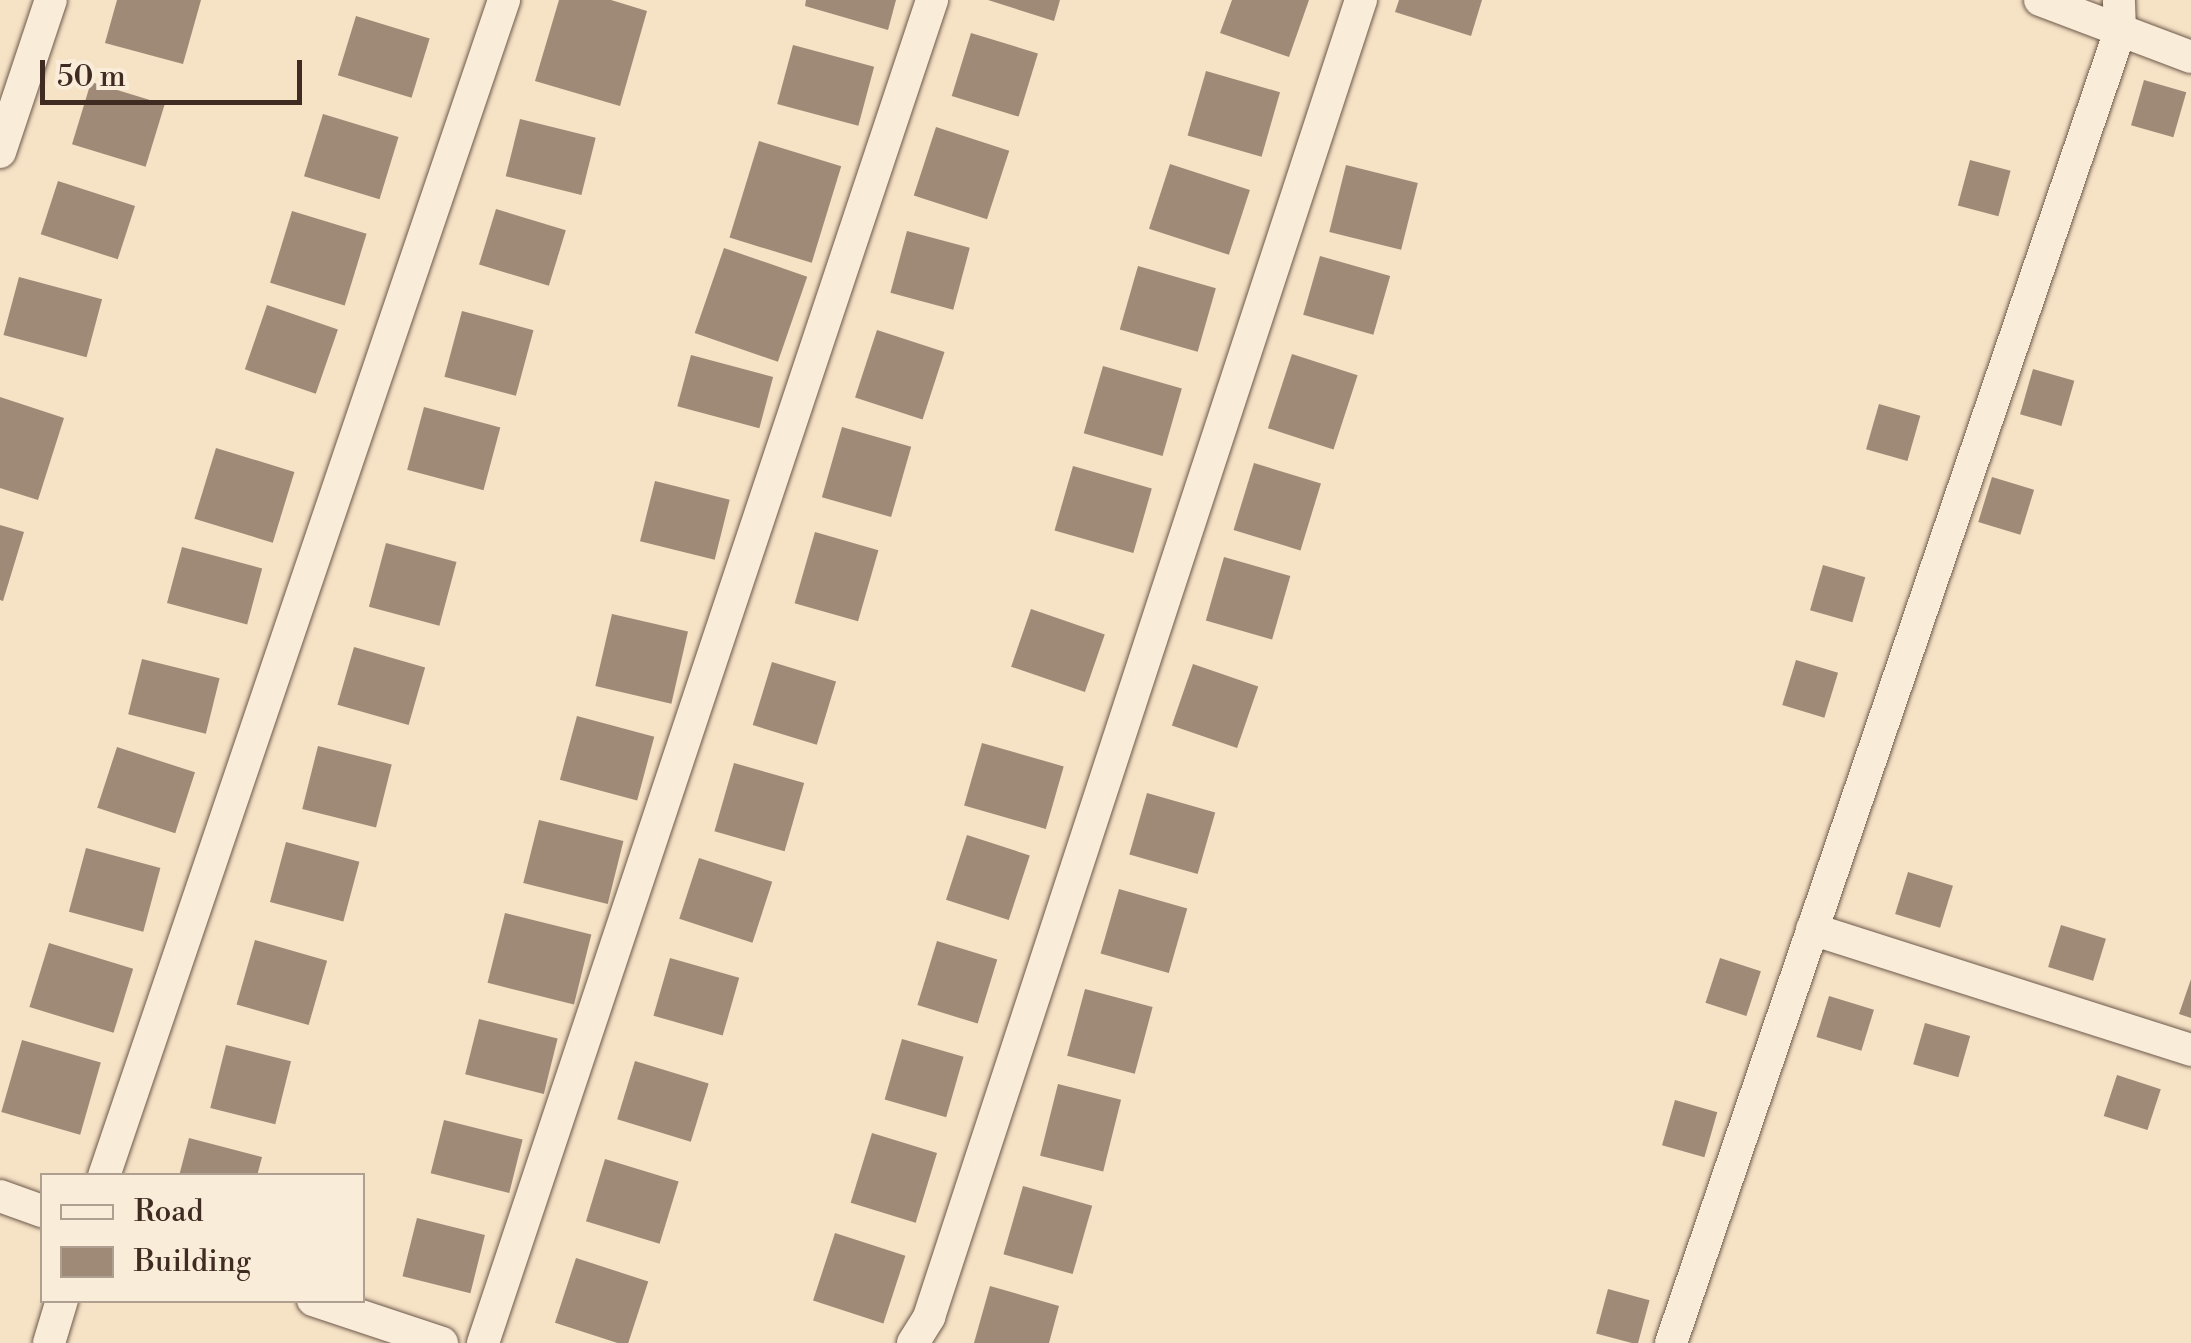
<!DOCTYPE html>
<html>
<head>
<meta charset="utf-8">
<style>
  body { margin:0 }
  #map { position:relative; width:2191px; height:1343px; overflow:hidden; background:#f6e2c5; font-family:"Libre Bodoni",serif }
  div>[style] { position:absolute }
  .building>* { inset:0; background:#9e8a77; transform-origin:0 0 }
  .roads { filter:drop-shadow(0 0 2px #6d594b) drop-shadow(0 0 2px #6d594b) }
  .street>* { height:32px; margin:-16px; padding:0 16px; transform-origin:16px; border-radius:16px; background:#f9ecd9 }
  span { translate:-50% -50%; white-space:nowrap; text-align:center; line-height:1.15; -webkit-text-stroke:9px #f9ecd9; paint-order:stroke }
  .legend { position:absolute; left:40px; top:1173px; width:325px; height:130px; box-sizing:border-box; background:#f9ecd9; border:2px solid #af9f90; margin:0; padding:12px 18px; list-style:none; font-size:30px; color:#3f2b22 }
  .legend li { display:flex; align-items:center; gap:20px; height:50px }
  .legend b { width:50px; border:2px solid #af9f90 }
  .scale { position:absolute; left:40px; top:60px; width:262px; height:45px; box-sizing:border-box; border:5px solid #3f2b22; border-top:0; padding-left:12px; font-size:30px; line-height:35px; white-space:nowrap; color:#3f2b22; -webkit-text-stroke:8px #f9ecd9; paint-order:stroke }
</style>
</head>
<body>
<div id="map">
  <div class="building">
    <div style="clip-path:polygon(117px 0,201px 0,183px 64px,105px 43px)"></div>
    <div style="clip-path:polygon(559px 0,611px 0,647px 11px,620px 106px,535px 81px)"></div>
    <div style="clip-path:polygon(806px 0,896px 0,888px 30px,805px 6px)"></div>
    <div style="clip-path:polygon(988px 0,1060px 0,1054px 21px)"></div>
    <div style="clip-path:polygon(1232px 0,1309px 0,1289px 57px,1220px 33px)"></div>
    <div style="clip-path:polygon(1399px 0,1482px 0,1471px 36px,1395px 12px)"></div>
    <div style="left:356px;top:16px;width:77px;height:62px;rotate:17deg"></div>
    <div style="left:971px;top:33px;width:70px;height:66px;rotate:17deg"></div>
    <div style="left:793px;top:45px;width:84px;height:61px;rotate:15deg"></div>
    <div style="left:1206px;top:71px;width:77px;height:67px;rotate:16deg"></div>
    <div style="left:2144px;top:80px;width:44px;height:47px;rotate:16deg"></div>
    <div style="left:91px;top:82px;width:77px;height:65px;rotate:17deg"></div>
    <div style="left:323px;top:114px;width:79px;height:65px;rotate:17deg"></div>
    <div style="left:520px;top:119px;width:78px;height:59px;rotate:14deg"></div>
    <div style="left:936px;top:127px;width:77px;height:72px;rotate:18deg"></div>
    <div style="left:759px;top:141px;width:86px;height:101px;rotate:17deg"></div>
    <div style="left:1970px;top:160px;width:42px;height:47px;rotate:15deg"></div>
    <div style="left:1170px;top:164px;width:84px;height:68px;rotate:18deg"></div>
    <div style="left:1346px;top:165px;width:74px;height:69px;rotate:14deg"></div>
    <div style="left:58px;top:181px;width:81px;height:56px;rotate:18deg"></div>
    <div style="left:496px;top:209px;width:73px;height:58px;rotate:17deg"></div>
    <div style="left:292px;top:211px;width:78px;height:75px;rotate:17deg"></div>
    <div style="left:907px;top:231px;width:65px;height:64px;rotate:15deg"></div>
    <div style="left:724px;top:248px;width:88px;height:90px;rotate:19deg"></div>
    <div style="left:1320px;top:256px;width:73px;height:61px;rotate:16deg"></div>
    <div style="left:1138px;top:266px;width:81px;height:66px;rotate:16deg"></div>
    <div style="left:19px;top:277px;width:86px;height:60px;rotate:15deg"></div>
    <div style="left:267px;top:305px;width:75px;height:68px;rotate:19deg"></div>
    <div style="left:462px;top:311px;width:74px;height:68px;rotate:15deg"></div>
    <div style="left:877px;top:330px;width:71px;height:71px;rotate:18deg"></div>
    <div style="left:1292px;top:354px;width:69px;height:78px;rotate:18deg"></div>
    <div style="left:691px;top:355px;width:85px;height:53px;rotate:15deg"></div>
    <div style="left:1103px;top:366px;width:82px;height:70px;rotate:16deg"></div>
    <div style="left:2033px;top:369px;width:43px;height:47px;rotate:16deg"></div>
    <div style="clip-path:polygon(0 397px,64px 418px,38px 500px,0 488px)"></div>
    <div style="left:1879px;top:404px;width:43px;height:47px;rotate:16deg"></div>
    <div style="left:424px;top:407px;width:79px;height:65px;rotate:15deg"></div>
    <div style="left:842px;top:427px;width:72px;height:73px;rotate:16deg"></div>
    <div style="left:216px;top:448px;width:82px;height:74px;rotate:17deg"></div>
    <div style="left:1254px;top:463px;width:70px;height:70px;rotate:17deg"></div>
    <div style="left:1073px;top:466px;width:82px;height:67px;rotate:16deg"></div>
    <div style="left:1992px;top:477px;width:44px;height:47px;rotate:17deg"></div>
    <div style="left:655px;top:481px;width:77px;height:62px;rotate:14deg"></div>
    <div style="clip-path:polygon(0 525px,24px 532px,3px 601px,0 600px)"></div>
    <div style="left:815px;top:532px;width:66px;height:74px;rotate:16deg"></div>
    <div style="left:386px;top:543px;width:73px;height:66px;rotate:15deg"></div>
    <div style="left:182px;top:547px;width:83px;height:58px;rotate:15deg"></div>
    <div style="left:1224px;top:557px;width:69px;height:66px;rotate:16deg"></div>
    <div style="left:1823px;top:565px;width:44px;height:47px;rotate:16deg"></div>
    <div style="left:1031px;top:609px;width:78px;height:61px;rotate:19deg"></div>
    <div style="left:612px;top:614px;width:78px;height:74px;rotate:13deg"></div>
    <div style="left:354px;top:647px;width:74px;height:60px;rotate:16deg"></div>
    <div style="left:142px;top:659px;width:80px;height:57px;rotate:14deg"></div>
    <div style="left:1796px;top:660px;width:44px;height:47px;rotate:17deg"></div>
    <div style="left:772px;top:662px;width:67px;height:66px;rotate:17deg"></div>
    <div style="left:1193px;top:664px;width:69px;height:65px;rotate:19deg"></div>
    <div style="left:577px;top:716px;width:80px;height:66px;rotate:15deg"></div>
    <div style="left:982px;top:743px;width:85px;height:65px;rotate:16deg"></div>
    <div style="left:318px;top:746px;width:76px;height:65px;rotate:14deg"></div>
    <div style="left:117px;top:747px;width:82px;height:64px;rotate:18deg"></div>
    <div style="left:734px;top:763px;width:73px;height:71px;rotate:16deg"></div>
    <div style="left:1147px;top:793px;width:71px;height:64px;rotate:16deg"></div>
    <div style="left:539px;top:820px;width:87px;height:65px;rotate:14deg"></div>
    <div style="left:967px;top:835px;width:66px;height:68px;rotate:18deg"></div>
    <div style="left:286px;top:842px;width:76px;height:62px;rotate:15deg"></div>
    <div style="left:86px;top:848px;width:77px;height:66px;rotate:15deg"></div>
    <div style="left:699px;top:858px;width:77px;height:64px;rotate:18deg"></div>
    <div style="left:1908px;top:872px;width:47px;height:44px;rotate:17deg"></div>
    <div style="left:1119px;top:889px;width:71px;height:67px;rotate:16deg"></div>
    <div style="left:505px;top:913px;width:89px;height:72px;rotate:14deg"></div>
    <div style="left:2061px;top:925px;width:47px;height:44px;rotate:17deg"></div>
    <div style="left:255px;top:940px;width:75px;height:67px;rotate:16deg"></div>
    <div style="left:937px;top:941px;width:63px;height:67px;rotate:17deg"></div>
    <div style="left:49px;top:943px;width:88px;height:67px;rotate:17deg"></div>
    <div style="left:670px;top:958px;width:72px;height:60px;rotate:16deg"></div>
    <div style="left:1720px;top:958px;width:43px;height:47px;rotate:18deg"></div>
    <div style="clip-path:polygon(2191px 979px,2191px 1018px,2179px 1014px)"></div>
    <div style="left:1085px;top:989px;width:70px;height:69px;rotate:15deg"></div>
    <div style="left:1829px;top:996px;width:47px;height:43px;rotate:17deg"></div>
    <div style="left:479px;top:1019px;width:81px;height:57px;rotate:14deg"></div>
    <div style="left:1925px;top:1023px;width:47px;height:43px;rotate:16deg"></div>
    <div style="left:902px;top:1039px;width:64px;height:63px;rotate:16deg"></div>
    <div style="left:22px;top:1040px;width:82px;height:75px;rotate:16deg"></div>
    <div style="left:226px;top:1045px;width:67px;height:65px;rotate:14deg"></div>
    <div style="left:635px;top:1061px;width:77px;height:61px;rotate:17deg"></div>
    <div style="left:2117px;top:1075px;width:46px;height:43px;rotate:18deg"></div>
    <div style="left:1058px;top:1084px;width:65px;height:74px;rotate:14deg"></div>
    <div style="left:1675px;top:1100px;width:44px;height:47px;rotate:16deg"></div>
    <div style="left:444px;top:1120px;width:81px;height:55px;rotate:14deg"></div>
    <div style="left:872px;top:1133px;width:68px;height:73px;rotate:17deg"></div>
    <div style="clip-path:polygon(189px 1138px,262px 1157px,257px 1176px,179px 1176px)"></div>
    <div style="left:605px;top:1159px;width:77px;height:65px;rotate:17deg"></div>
    <div style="left:1023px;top:1186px;width:72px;height:71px;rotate:16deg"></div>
    <div style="left:417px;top:1218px;width:70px;height:60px;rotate:14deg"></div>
    <div style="left:835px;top:1233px;width:74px;height:71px;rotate:18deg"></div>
    <div style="left:576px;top:1258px;width:76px;height:68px;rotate:18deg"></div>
    <div style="clip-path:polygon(990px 1286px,1059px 1306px,1049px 1343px,974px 1343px)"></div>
    <div style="left:1608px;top:1289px;width:43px;height:46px;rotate:15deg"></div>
  </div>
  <div class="roads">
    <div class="street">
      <div style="left:2040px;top:0;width:161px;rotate:20.7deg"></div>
      <div style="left:0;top:152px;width:160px;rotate:-71.5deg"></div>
      <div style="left:1812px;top:929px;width:398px;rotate:17.7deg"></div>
      <div style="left:104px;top:1176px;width:1242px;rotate:-71.21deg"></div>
      <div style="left:0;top:1196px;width:45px;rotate:19.7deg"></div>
      <div style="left:313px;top:1300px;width:136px;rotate:18.4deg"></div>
      <div style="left:49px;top:1343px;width:45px;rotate:-73.2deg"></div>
      <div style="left:483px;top:1343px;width:1416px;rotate:-71.51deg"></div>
      <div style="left:913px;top:1343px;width:31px;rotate:-58deg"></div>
      <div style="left:929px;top:1317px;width:1386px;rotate:-71.84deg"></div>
      <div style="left:1671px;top:1343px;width:1387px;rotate:-71.11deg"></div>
      <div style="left:2120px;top:31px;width:31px;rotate:-92deg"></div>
    </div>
  </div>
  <ul class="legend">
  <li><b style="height:12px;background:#f9ecd9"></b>Road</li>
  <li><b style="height:28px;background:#9e8a77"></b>Building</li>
  </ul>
  <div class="scale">50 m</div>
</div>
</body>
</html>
